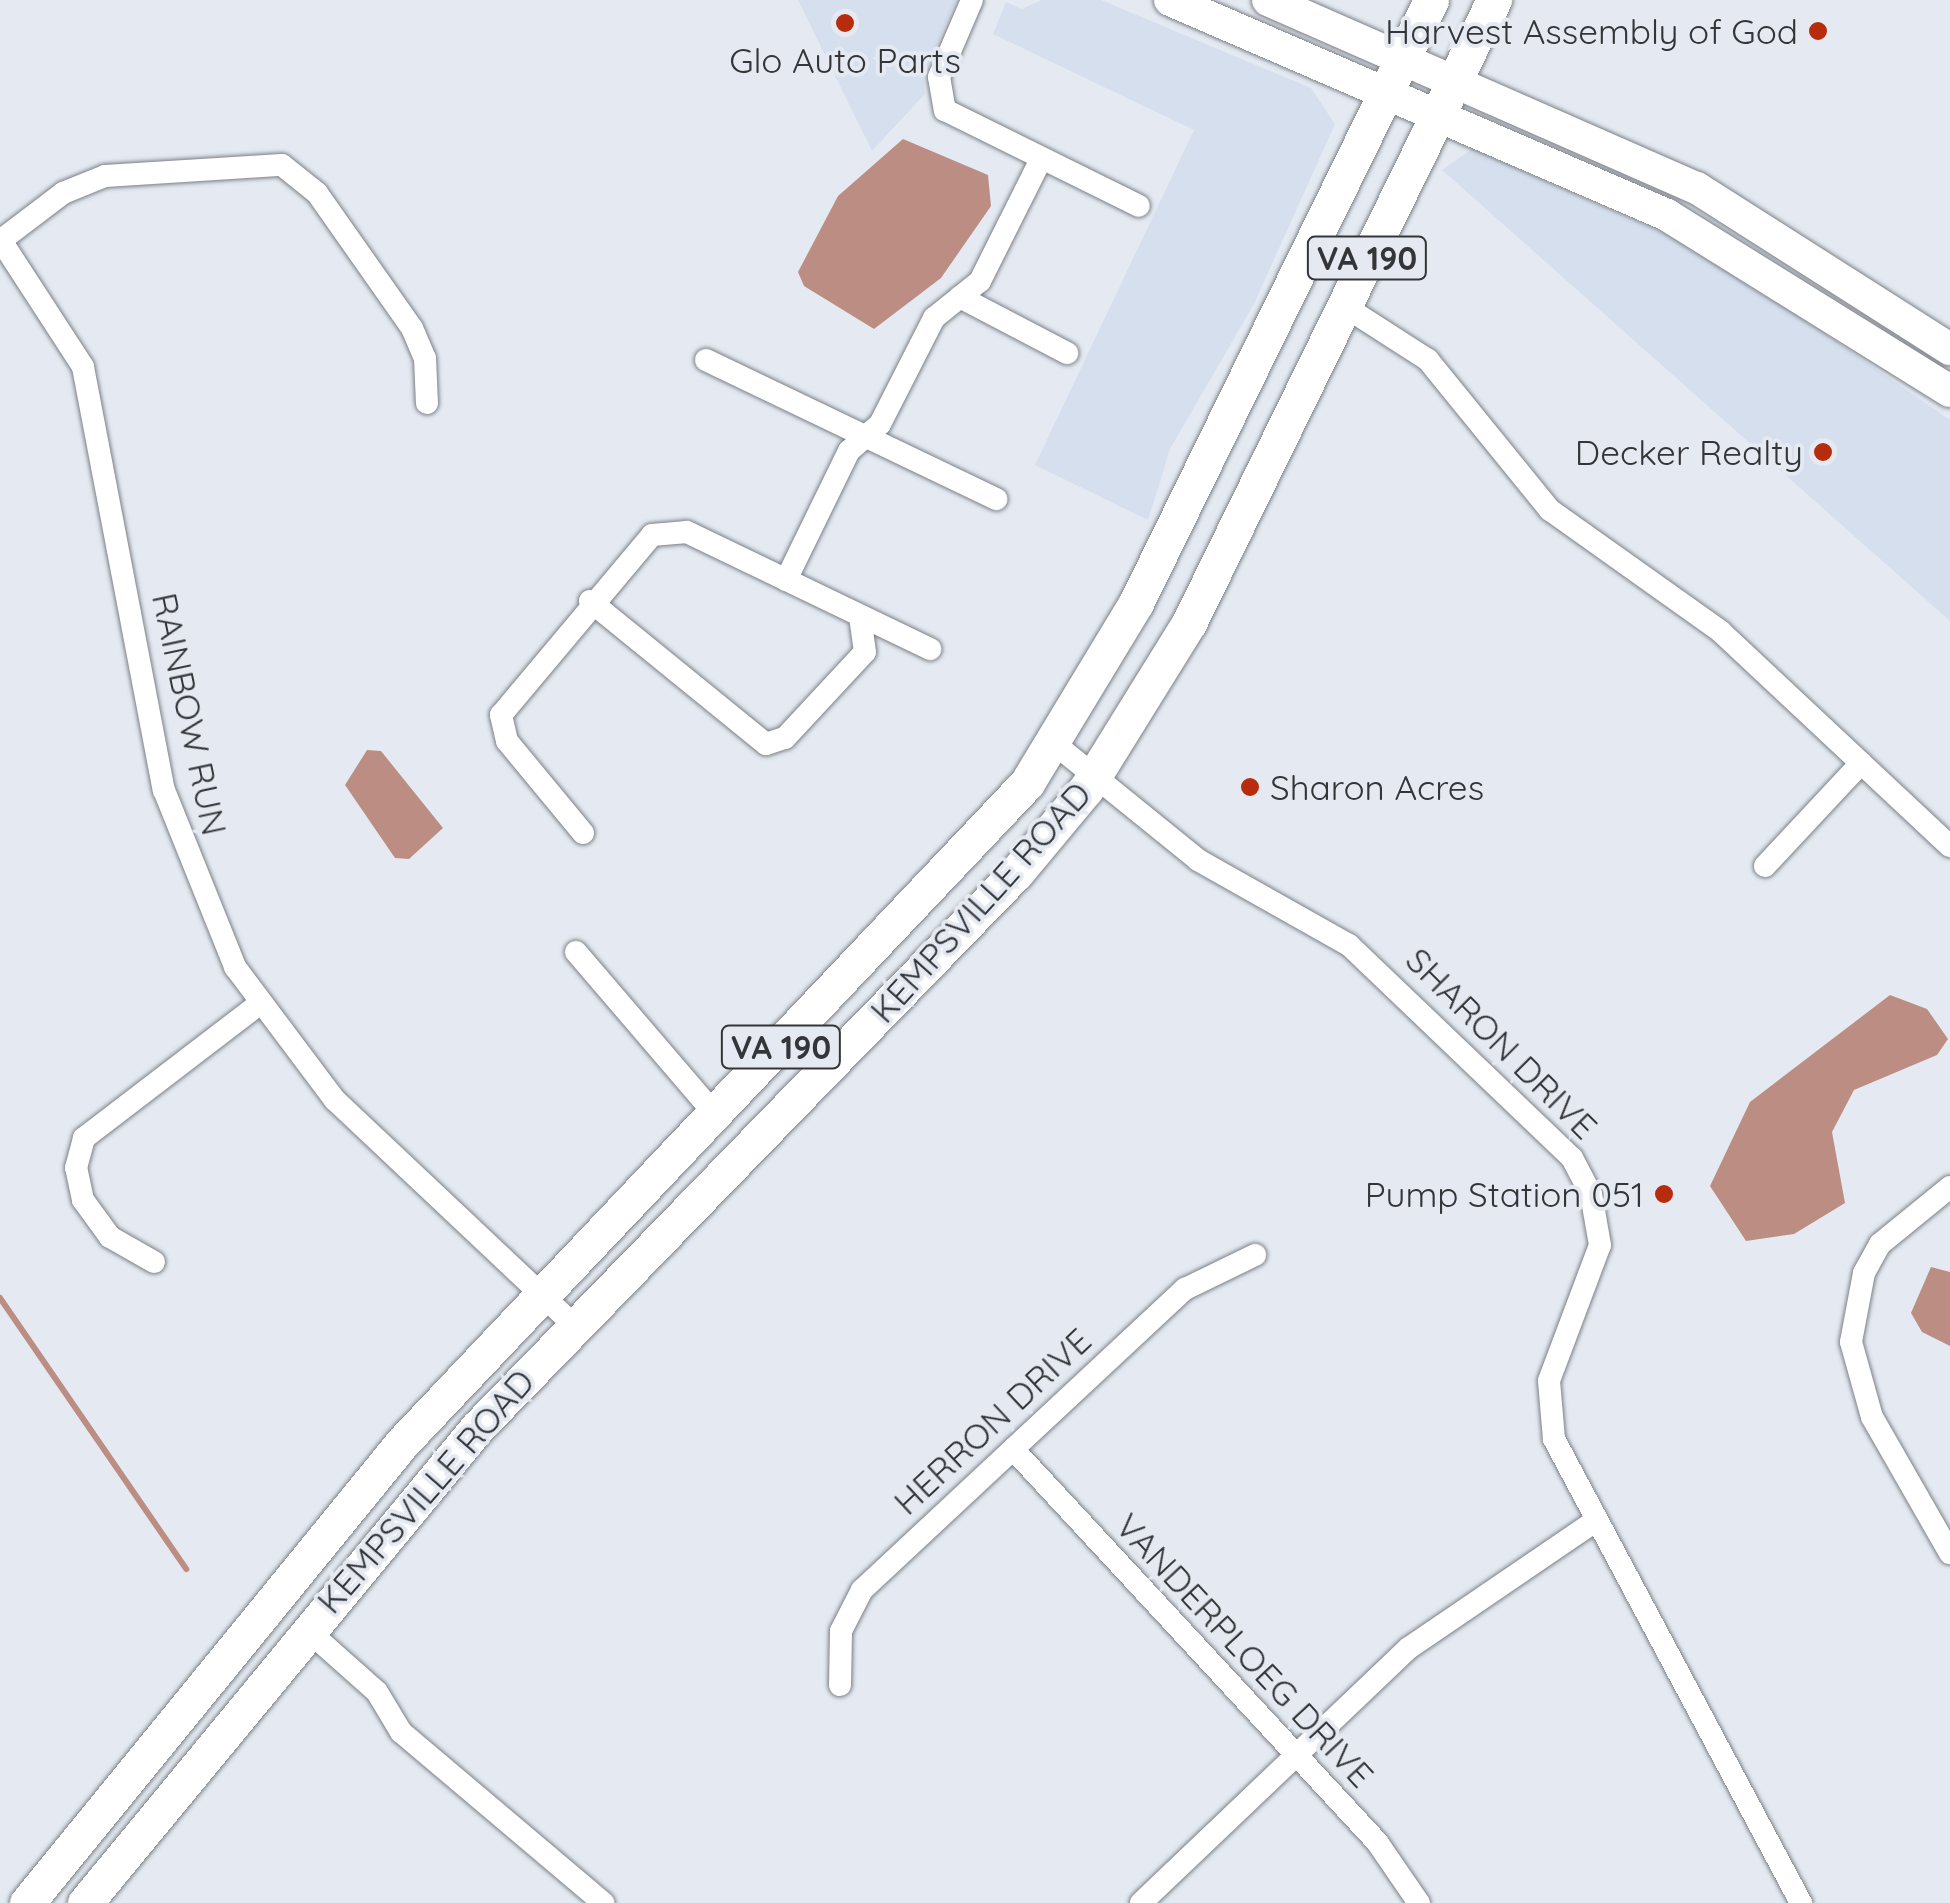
<!DOCTYPE html>
<html>
<head>
<meta charset="utf-8">
<style>
  body { margin:0 }
  #map { position:relative; width:1950px; height:1903px; overflow:hidden; background:#e5eaf2; font-family:Quicksand,sans-serif }
  div>[style] { position:absolute }
  .built>* { inset:0; background:#d6dfee }
  .water>* { inset:0; background:#bb8d83 }
  .stream>* { height:6px; margin:-3px; padding:0 3px; transform-origin:3px; border-radius:3px; background:#bb8d83 }
  .roads { filter:drop-shadow(0 0 2px #7c8087) drop-shadow(0 0 2px #7c8087) }
  .minor>* { height:22px; margin:-11px; padding:0 11px; transform-origin:11px; border-radius:11px; background:#fff }
  .secondary>* { height:32px; margin:-16px; padding:0 16px; transform-origin:16px; border-radius:16px; background:#fff }
  .primary>* { height:35px; margin:-17.5px; padding:0 17.5px; transform-origin:17.5px; border-radius:17.5px; background:#fff }
  .dots>* { width:28px; height:28px; translate:-50% -50%; box-sizing:border-box; border:5px solid #e5eaf2; border-radius:50% }
  span { translate:-50% -50%; white-space:nowrap; text-align:center; line-height:1.15; -webkit-text-stroke:8px #e5eaf2; paint-order:stroke }
  .shield-label span { padding:2px 8px; background:#e5eaf2; border:2px solid; border-radius:8px; -webkit-text-stroke-width:0 }
  .shield-label { font-size:32px; color:#333538; font-weight:700 }
  .poi-label { font-size:35px; color:#333538 }
  .right { translate:-100% -50%; text-align:right }
  .left { translate:0 -50%; text-align:left }
  .street-label { font-size:35px; color:#333538 }
</style>
</head>
<body>
<div id="map">
  <div class="built">
    <div style="clip-path:polygon(798px 0,956px 0,923px 77px,925px 94px,872px 151px)"></div>
    <div style="clip-path:polygon(1041px 0,1101px 0,1311px 88px,1335px 124px,1254px 304px,1170px 449px,1148px 520px,1035px 465px,1194px 130px,993px 34px,1006px 2px,1022px 9px)"></div>
    <div style="clip-path:polygon(1472px 149px,1708px 253px,1950px 420px,1950px 621px,1442px 170px)"></div>
  </div>
  <div class="water">
    <div style="clip-path:polygon(903px 139px,988px 175px,991px 206px,941px 278px,874px 329px,804px 286px,798px 272px,838px 196px)"></div>
    <div style="clip-path:polygon(367px 750px,381px 751px,443px 828px,409px 859px,395px 858px,345px 785px)"></div>
    <div style="clip-path:polygon(1890px 995px,1927px 1009px,1948px 1039px,1937px 1055px,1854px 1090px,1832px 1132px,1845px 1203px,1794px 1234px,1746px 1241px,1710px 1186px,1750px 1102px)"></div>
    <div style="clip-path:polygon(1931px 1267px,1950px 1272px,1950px 1346px,1922px 1332px,1911px 1313px)"></div>
  </div>
  <div class="stream">
    <div style="left:0;top:1298px;width:329px;rotate:55.5deg"></div>
  </div>
  <div class="roads">
    <div class="minor">
      <div style="left:972px;top:0;width:84px;rotate:113.2deg"></div>
      <div style="left:939px;top:77px;width:34px;rotate:80deg"></div>
      <div style="left:945px;top:110px;width:216px;rotate:26.3deg"></div>
      <div style="left:0;top:239px;width:153px;rotate:57deg"></div>
      <div style="left:83px;top:367px;width:431px;rotate:79.2deg"></div>
      <div style="left:164px;top:790px;width:191px;rotate:68.1deg"></div>
      <div style="left:235px;top:967px;width:166px;rotate:53.1deg"></div>
      <div style="left:335px;top:1100px;width:328px;rotate:43.3deg"></div>
      <div style="left:0;top:241px;width:79px;rotate:-37.3deg"></div>
      <div style="left:63px;top:193px;width:45px;rotate:-22deg"></div>
      <div style="left:105px;top:176px;width:177px;rotate:-3.6deg"></div>
      <div style="left:282px;top:165px;width:45px;rotate:38.7deg"></div>
      <div style="left:317px;top:193px;width:165px;rotate:54.9deg"></div>
      <div style="left:412px;top:328px;width:33px;rotate:67deg"></div>
      <div style="left:425px;top:358px;width:45px;rotate:87.5deg"></div>
      <div style="left:960px;top:297px;width:121px;rotate:27.6deg"></div>
      <div style="left:1344px;top:306px;width:100px;rotate:32.7deg"></div>
      <div style="left:1428px;top:360px;width:193px;rotate:50.9deg"></div>
      <div style="left:1550px;top:510px;width:209px;rotate:35.4deg"></div>
      <div style="left:1720px;top:631px;width:315px;rotate:43.1deg"></div>
      <div style="left:706px;top:360px;width:322px;rotate:25.6deg"></div>
      <div style="left:786px;top:580px;width:144px;rotate:-64deg"></div>
      <div style="left:849px;top:451px;width:41px;rotate:-41.1deg"></div>
      <div style="left:880px;top:424px;width:119px;rotate:-63deg"></div>
      <div style="left:934px;top:318px;width:59px;rotate:-38.8deg"></div>
      <div style="left:980px;top:281px;width:134px;rotate:-63.4deg"></div>
      <div style="left:590px;top:601px;width:227px;rotate:39.1deg"></div>
      <div style="left:766px;top:744px;width:20px;rotate:-18deg"></div>
      <div style="left:785px;top:738px;width:117px;rotate:-47.1deg"></div>
      <div style="left:865px;top:652px;width:36px;rotate:-98deg"></div>
      <div style="left:1055px;top:744px;width:184px;rotate:39deg"></div>
      <div style="left:1198px;top:860px;width:173px;rotate:29.4deg"></div>
      <div style="left:1349px;top:945px;width:308px;rotate:43.7deg"></div>
      <div style="left:1572px;top:1158px;width:41px;rotate:62.2deg"></div>
      <div style="left:1591px;top:1194px;width:52px;rotate:80deg"></div>
      <div style="left:1600px;top:1245px;width:145px;rotate:110.6deg"></div>
      <div style="left:1549px;top:1381px;width:58px;rotate:85.1deg"></div>
      <div style="left:1554px;top:1439px;width:526px;rotate:61.97deg"></div>
      <div style="left:583px;top:833px;width:119px;rotate:-129.6deg"></div>
      <div style="left:507px;top:741px;width:27px;rotate:-103deg"></div>
      <div style="left:501px;top:715px;width:235px;rotate:-50deg"></div>
      <div style="left:652px;top:535px;width:35px;rotate:-5deg"></div>
      <div style="left:687px;top:532px;width:270px;rotate:25.7deg"></div>
      <div style="left:1765px;top:866px;width:141px;rotate:-47deg"></div>
      <div style="left:576px;top:952px;width:213px;rotate:49.4deg"></div>
      <div style="left:1950px;top:1187px;width:90px;rotate:140.8deg"></div>
      <div style="left:1880px;top:1244px;width:33px;rotate:119deg"></div>
      <div style="left:1864px;top:1273px;width:70px;rotate:100.7deg"></div>
      <div style="left:1851px;top:1342px;width:78px;rotate:74.4deg"></div>
      <div style="left:1872px;top:1417px;width:157px;rotate:60.2deg"></div>
      <div style="left:154px;top:1262px;width:51px;rotate:-150.4deg"></div>
      <div style="left:110px;top:1237px;width:46px;rotate:-126.1deg"></div>
      <div style="left:83px;top:1200px;width:33px;rotate:-102deg"></div>
      <div style="left:76px;top:1168px;width:31px;rotate:-75deg"></div>
      <div style="left:84px;top:1138px;width:219px;rotate:-37.4deg"></div>
      <div style="left:1013px;top:1449px;width:536px;rotate:47.19deg"></div>
      <div style="left:1377px;top:1842px;width:74px;rotate:55.5deg"></div>
      <div style="left:305px;top:1628px;width:96px;rotate:41.6deg"></div>
      <div style="left:377px;top:1692px;width:47px;rotate:59deg"></div>
      <div style="left:401px;top:1732px;width:265px;rotate:40.2deg"></div>
      <div style="left:840px;top:1685px;width:54px;rotate:-88.9deg"></div>
      <div style="left:841px;top:1631px;width:46px;rotate:-62.9deg"></div>
      <div style="left:862px;top:1590px;width:442px;rotate:-43deg"></div>
      <div style="left:1185px;top:1289px;width:78px;rotate:-25.9deg"></div>
      <div style="left:1141px;top:1903px;width:370px;rotate:-43.6deg"></div>
      <div style="left:1409px;top:1648px;width:224px;rotate:-34.3deg"></div>
    </div>
    <div class="secondary">
      <div style="left:1170px;top:0;width:542px;rotate:23.39deg"></div>
      <div style="left:1667px;top:215px;width:333px;rotate:31.9deg"></div>
      <div style="left:1268px;top:0;width:468px;rotate:23.7deg"></div>
      <div style="left:1697px;top:188px;width:300px;rotate:32.5deg"></div>
    </div>
    <div class="primary">
      <div style="left:27px;top:1903px;width:593px;rotate:-50.81deg"></div>
      <div style="left:402px;top:1443px;width:909px;rotate:-46.56deg"></div>
      <div style="left:1027px;top:783px;width:210px;rotate:-58.8deg"></div>
      <div style="left:1136px;top:603px;width:671px;rotate:-63.93deg"></div>
      <div style="left:85px;top:1903px;width:616px;rotate:-50.47deg"></div>
      <div style="left:477px;top:1428px;width:774px;rotate:-45.84deg"></div>
      <div style="left:1016px;top:873px;width:109px;rotate:-50.2deg"></div>
      <div style="left:1086px;top:789px;width:195px;rotate:-58.2deg"></div>
      <div style="left:1189px;top:623px;width:694px;rotate:-63.92deg"></div>
    </div>
  </div>
  <div class="dots">
    <div style="left:845px;top:23px;background:#b72c0c"></div>
    <div style="left:1818px;top:31px;background:#b72c0c"></div>
    <div style="left:1823px;top:452px;background:#b72c0c"></div>
    <div style="left:1250px;top:787px;background:#b72c0c"></div>
    <div style="left:1664px;top:1194px;background:#b72c0c"></div>
  </div>
  <div class="shield-label">
    <span style="left:1367px;top:258px">VA 190</span>
    <span style="left:781px;top:1047px">VA 190</span>
  </div>
  <div class="poi-label">
    <span class="right" style="left:1798px;top:31px">Harvest Assembly of God</span>
    <span style="left:845px;top:60px">Glo Auto Parts</span>
    <span class="right" style="left:1803px;top:452px">Decker Realty</span>
    <span class="left" style="left:1270px;top:787px">Sharon Acres</span>
    <span class="right" style="left:1644px;top:1194px">Pump Station 051</span>
  </div>
  <div class="street-label">
    <span style="left:190px;top:714px;rotate:78deg">RAINBOW RUN</span>
    <span style="left:980px;top:902px;rotate:-48deg">KEMPSVILLE ROAD</span>
    <span style="left:1502px;top:1043px;rotate:45deg">SHARON DRIVE</span>
    <span style="left:992px;top:1421px;rotate:-43deg">HERRON DRIVE</span>
    <span style="left:425px;top:1491px;rotate:-49deg">KEMPSVILLE ROAD</span>
    <span style="left:1245px;top:1650px;rotate:47deg">VANDERPLOEG DRIVE</span>
  </div>
</div>
</body>
</html>
